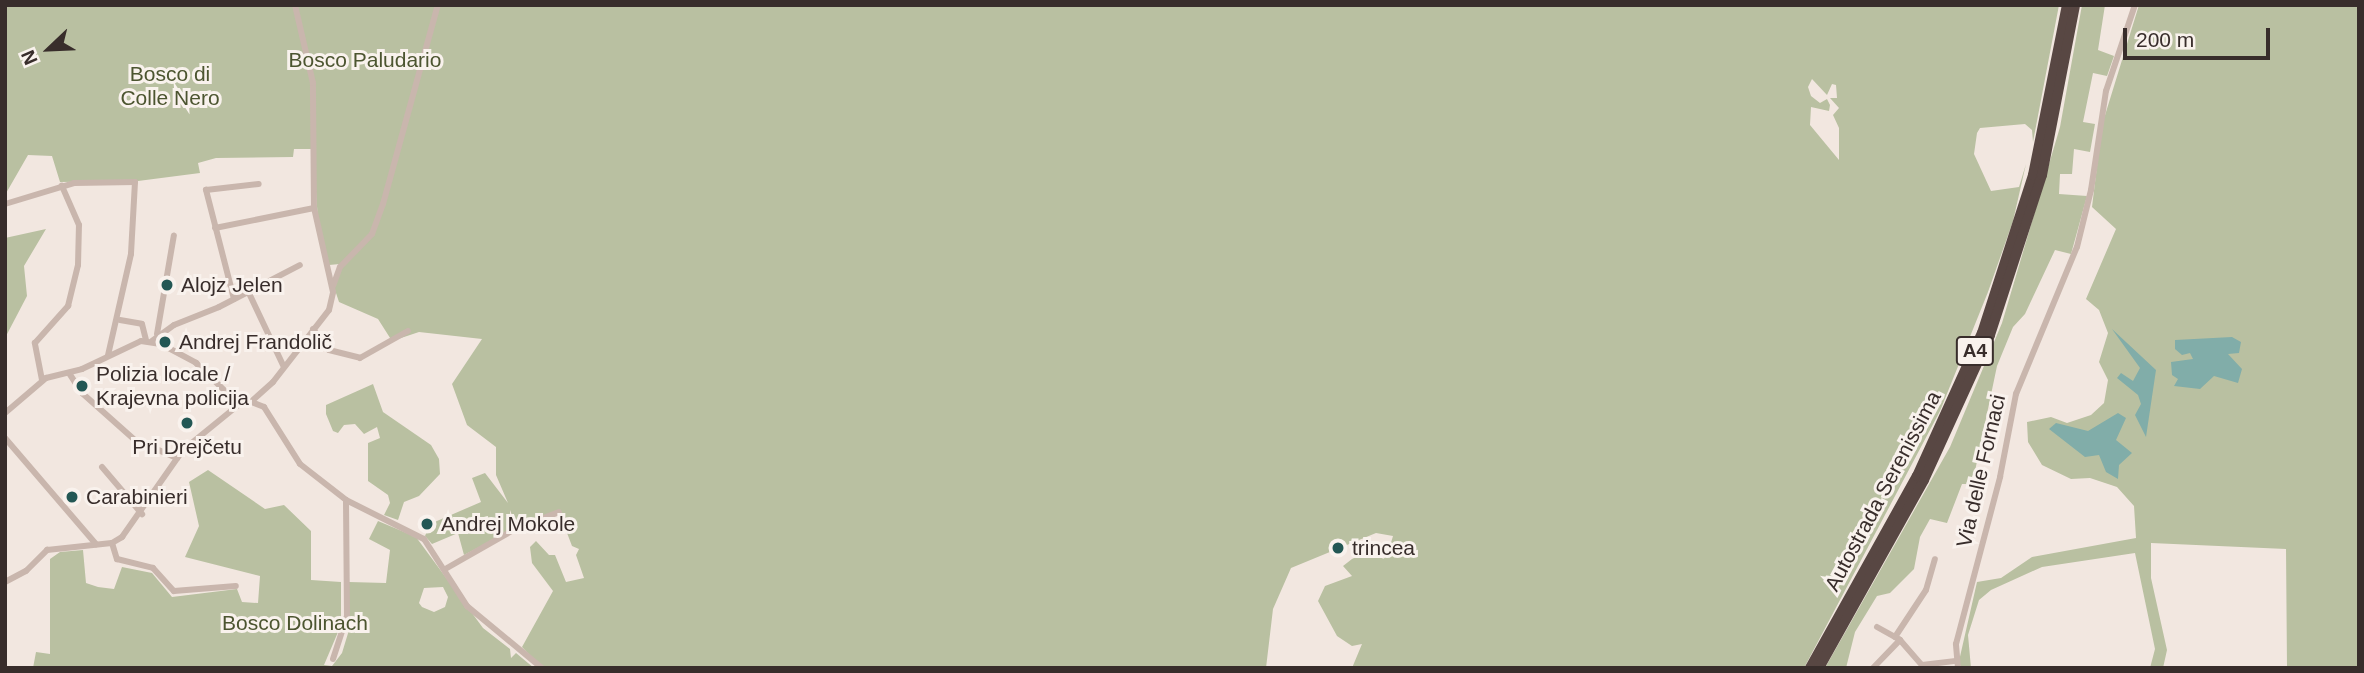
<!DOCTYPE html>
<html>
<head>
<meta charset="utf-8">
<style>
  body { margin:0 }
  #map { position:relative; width:2364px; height:673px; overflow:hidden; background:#f2e7e0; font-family:Helvetica,sans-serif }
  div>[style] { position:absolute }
  .green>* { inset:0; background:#b9c0a1 }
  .water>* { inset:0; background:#81ada9 }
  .minor>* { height:6px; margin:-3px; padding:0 3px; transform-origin:3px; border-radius:3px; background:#c9b6ad }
  .highway>* { height:10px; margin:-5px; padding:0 5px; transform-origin:5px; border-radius:5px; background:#584743 }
  .dots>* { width:19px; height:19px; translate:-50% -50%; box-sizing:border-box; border:4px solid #f9f2ed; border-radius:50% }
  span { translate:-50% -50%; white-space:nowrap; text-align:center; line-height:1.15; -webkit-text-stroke:6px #f9f2ed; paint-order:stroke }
  .shield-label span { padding:2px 5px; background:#f9f2ed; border:2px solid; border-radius:5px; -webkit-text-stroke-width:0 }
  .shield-label { font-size:19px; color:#382d2b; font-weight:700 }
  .park-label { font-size:21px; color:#4c5530 }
  .poi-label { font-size:21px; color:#382d2b }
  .left { translate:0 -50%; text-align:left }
  .street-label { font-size:21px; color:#382d2b }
  .frame { position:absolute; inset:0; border:7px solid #382d2b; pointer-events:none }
  .north { position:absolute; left:14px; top:14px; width:70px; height:70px; -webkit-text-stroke:5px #f9f2ed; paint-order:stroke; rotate:247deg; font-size:19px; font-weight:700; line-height:28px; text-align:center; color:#382d2b }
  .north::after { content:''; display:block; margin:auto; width:24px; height:32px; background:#382d2b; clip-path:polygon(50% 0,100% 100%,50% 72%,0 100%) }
  .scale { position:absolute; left:2123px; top:28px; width:147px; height:32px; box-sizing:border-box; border:4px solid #382d2b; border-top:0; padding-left:9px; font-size:21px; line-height:24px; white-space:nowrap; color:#382d2b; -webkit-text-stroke:5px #f9f2ed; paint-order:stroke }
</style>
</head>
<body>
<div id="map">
  <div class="green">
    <div style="clip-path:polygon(evenodd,5px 5px,2059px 5px,2033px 142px,2032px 130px,2025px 124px,1980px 128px,1977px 133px,1974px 154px,1991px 191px,2019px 187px,2026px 164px,2013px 221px,1988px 292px,1940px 411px,1804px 668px,1352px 668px,1362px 644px,1352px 646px,1337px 636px,1318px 601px,1325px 586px,1352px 576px,1343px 566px,1352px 559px,1375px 548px,1383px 559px,1387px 556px,1393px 536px,1376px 533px,1291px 568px,1273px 609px,1266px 668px,542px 668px,522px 647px,553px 591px,532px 563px,530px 547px,536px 541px,549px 555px,555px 555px,566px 582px,584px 578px,576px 555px,579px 549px,572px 546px,559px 512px,518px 532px,510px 510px,510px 531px,464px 555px,458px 533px,432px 544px,425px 536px,430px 524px,481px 502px,472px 478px,485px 473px,508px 503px,496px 475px,496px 447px,467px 425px,452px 384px,482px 339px,419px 332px,392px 341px,378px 319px,339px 302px,333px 284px,340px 267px,364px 245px,340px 264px,329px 265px,319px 235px,313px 149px,294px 149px,293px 157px,216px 158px,198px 163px,200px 173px,138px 181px,60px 182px,52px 156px,28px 155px,5px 195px,5px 5px,1812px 79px,1827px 95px,1832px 84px,1836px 85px,1837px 98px,1830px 98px,1839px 108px,1833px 115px,1839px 128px,1839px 160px,1810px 125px,1811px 107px,1829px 111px,1830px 105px,1827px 99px,1820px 103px,1811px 96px,1808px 87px,1812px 79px)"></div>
    <div style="clip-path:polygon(2082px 5px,2105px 5px,2098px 50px,2114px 56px,2107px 76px,2093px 73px,2083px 122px,2095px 124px,2090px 152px,2074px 149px,2072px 174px,2060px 174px,2059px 194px,2087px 196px,2071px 254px,2055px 250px,2025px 314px,2013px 327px,1997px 366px,1975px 471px,1968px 484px,1962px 484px,1947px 523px,1930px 519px,1920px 537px,1914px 569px,1890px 593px,1877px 596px,1855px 632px,1846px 668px,1825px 668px,1950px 447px,2002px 323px,2060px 127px)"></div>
    <div style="clip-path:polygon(2139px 5px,2359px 5px,2359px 668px,2287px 668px,2286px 549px,2151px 543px,2151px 578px,2167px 650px,2163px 668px,2150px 668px,2155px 649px,2135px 553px,2042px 567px,1991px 590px,1979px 600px,1968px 635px,1971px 668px,1961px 668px,1959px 661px,1977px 582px,2001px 578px,2032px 557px,2136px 538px,2134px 506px,2117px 487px,2090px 478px,2071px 479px,2042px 465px,2028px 442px,2027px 422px,2051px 417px,2067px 423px,2091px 415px,2104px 403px,2108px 380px,2099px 362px,2108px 333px,2099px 310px,2086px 299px,2116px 229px,2092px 207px,2102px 125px)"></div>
    <div style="clip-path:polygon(46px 229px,24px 266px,27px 296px,5px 338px,5px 238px)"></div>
    <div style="clip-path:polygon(373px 384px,383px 412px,431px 445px,439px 459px,440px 474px,419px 496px,404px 502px,398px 520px,384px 515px,390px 503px,388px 495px,368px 481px,368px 443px,380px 438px,377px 427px,364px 434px,355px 424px,344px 425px,338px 433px,333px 431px,326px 414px,326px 405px)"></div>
    <div style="clip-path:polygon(evenodd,208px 470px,265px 509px,284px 505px,311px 531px,311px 580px,341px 582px,341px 625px,324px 665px,332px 666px,342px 653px,349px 630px,349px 582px,386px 583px,390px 550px,369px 539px,378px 521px,416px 537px,483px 628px,510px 649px,511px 658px,516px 653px,534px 668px,33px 668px,36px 652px,50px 654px,50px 559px,60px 552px,83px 550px,86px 583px,98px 587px,114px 589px,122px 567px,152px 573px,172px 597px,237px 589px,242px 602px,258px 603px,260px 576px,185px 557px,199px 526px,189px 482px,208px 470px,443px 587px,448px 597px,445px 607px,434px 612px,422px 607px,419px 603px,424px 588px,443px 587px)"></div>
  </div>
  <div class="water">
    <div style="clip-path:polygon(2112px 329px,2156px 370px,2146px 437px,2135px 415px,2141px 404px,2138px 395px,2117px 378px,2121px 373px,2133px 381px,2140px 368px)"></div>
    <div style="clip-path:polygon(2232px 337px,2241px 342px,2239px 353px,2228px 354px,2242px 369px,2238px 383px,2214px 376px,2200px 389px,2174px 386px,2178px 379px,2172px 375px,2171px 362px,2193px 359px,2190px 353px,2182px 355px,2175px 349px,2175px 340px)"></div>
    <div style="clip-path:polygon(2118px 413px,2126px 418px,2116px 440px,2132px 453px,2119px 465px,2118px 479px,2106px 472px,2099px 455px,2085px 457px,2049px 429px,2056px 423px,2088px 431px)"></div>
  </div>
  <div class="minor">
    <div style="left:5px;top:204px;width:72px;rotate:-16.9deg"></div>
    <div style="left:74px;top:183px;width:61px;rotate:-0.9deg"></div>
    <div style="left:135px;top:182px;width:72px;rotate:93.2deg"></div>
    <div style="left:131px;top:254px;width:104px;rotate:102.8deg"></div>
    <div style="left:215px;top:228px;width:101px;rotate:-11.4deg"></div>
    <div style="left:333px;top:286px;width:20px;rotate:-70deg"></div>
    <div style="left:340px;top:267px;width:46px;rotate:-45.9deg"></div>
    <div style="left:372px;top:234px;width:32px;rotate:-70deg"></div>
    <div style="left:383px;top:204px;width:206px;rotate:-74.6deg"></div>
    <div style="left:248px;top:291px;width:84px;rotate:64.7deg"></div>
    <div style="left:234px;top:299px;width:113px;rotate:-104.4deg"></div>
    <div style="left:206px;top:190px;width:53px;rotate:-6.5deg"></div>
    <div style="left:120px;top:320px;width:22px;rotate:10deg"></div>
    <div style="left:142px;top:324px;width:16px;rotate:76deg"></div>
    <div style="left:313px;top:329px;width:26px;rotate:53deg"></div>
    <div style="left:329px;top:350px;width:32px;rotate:14deg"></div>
    <div style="left:360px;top:358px;width:55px;rotate:-29.4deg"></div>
    <div style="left:157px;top:334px;width:100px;rotate:-80.3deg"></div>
    <div style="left:152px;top:341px;width:27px;rotate:-36deg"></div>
    <div style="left:174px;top:325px;width:48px;rotate:-21.8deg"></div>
    <div style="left:219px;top:307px;width:91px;rotate:-27.4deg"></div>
    <div style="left:69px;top:373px;width:24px;rotate:57deg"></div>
    <div style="left:82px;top:393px;width:71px;rotate:41.6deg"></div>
    <div style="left:135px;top:440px;width:46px;rotate:23.2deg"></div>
    <div style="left:42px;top:380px;width:38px;rotate:-101deg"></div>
    <div style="left:35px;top:343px;width:50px;rotate:-48.3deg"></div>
    <div style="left:68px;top:306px;width:42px;rotate:-76.3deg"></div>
    <div style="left:78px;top:265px;width:40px;rotate:-88.6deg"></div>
    <div style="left:79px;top:225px;width:43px;rotate:-113.6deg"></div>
    <div style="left:253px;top:400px;width:27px;rotate:-42deg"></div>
    <div style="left:273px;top:382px;width:91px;rotate:-52.1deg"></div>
    <div style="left:329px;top:310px;width:18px;rotate:-77deg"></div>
    <div style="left:333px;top:292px;width:86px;rotate:-102.7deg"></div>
    <div style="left:314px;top:208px;width:125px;rotate:-90.5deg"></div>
    <div style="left:313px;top:83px;width:80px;rotate:-103deg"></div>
    <div style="left:5px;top:413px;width:54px;rotate:-40.5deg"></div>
    <div style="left:46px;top:378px;width:37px;rotate:-14deg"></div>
    <div style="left:82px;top:369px;width:65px;rotate:-25.4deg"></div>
    <div style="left:141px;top:341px;width:20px;rotate:9deg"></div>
    <div style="left:161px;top:344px;width:40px;rotate:28deg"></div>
    <div style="left:196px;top:363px;width:42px;rotate:44deg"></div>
    <div style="left:226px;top:392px;width:41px;rotate:21.5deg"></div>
    <div style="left:264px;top:407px;width:67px;rotate:57.7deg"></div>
    <div style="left:300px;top:464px;width:58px;rotate:38deg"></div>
    <div style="left:346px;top:500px;width:87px;rotate:26.6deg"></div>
    <div style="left:424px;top:539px;width:80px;rotate:57.3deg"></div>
    <div style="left:467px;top:606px;width:97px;rotate:39.6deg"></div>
    <div style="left:5px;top:438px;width:140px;rotate:49.4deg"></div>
    <div style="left:102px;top:467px;width:62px;rotate:49.6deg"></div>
    <div style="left:112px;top:543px;width:17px;rotate:73deg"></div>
    <div style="left:117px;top:559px;width:37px;rotate:14deg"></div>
    <div style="left:153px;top:568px;width:31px;rotate:48deg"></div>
    <div style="left:174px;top:591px;width:62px;rotate:-4.6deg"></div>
    <div style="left:447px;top:568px;width:78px;rotate:-29.8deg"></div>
    <div style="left:515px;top:529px;width:47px;rotate:-21.1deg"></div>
    <div style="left:5px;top:582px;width:24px;rotate:-28deg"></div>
    <div style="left:26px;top:571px;width:30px;rotate:-45deg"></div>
    <div style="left:47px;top:550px;width:65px;rotate:-6.1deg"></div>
    <div style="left:112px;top:543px;width:12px;rotate:-31deg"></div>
    <div style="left:122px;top:537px;width:106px;rotate:-55deg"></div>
    <div style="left:183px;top:450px;width:82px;rotate:-39.1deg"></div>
    <div style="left:1877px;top:627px;width:26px;rotate:29deg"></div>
    <div style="left:1900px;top:640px;width:33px;rotate:49deg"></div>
    <div style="left:1922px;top:665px;width:34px;rotate:-7deg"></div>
    <div style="left:1895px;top:637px;width:56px;rotate:-56.6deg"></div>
    <div style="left:1926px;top:590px;width:32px;rotate:-74deg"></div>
    <div style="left:333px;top:659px;width:45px;rotate:-72deg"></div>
    <div style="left:347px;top:616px;width:116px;rotate:-90.5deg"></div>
    <div style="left:1873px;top:668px;width:39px;rotate:-46deg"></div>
    <div style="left:1958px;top:668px;width:24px;rotate:-95deg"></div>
    <div style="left:1956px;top:644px;width:173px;rotate:-75.2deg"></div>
    <div style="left:2000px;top:477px;width:85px;rotate:-79.1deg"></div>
    <div style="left:2016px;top:394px;width:159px;rotate:-67.5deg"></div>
    <div style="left:2077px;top:247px;width:59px;rotate:-76.2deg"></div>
    <div style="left:2091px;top:190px;width:100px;rotate:-81.4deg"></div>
    <div style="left:2106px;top:91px;width:91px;rotate:-71.4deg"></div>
  </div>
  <div class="highway">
    <div style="left:1810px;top:668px;width:220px;rotate:-60.9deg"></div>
    <div style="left:1917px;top:476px;width:157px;rotate:-65.6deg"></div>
    <div style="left:1982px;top:333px;width:166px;rotate:-72.1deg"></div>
    <div style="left:2033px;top:175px;width:173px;rotate:-78.7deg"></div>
    <div style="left:1819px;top:668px;width:215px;rotate:-60.8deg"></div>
    <div style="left:1924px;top:480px;width:159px;rotate:-65.5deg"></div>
    <div style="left:1990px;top:335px;width:168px;rotate:-72deg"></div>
    <div style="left:2042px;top:175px;width:173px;rotate:-79deg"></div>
  </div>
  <div class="dots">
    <div style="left:167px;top:285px;background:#235754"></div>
    <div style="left:165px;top:342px;background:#235754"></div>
    <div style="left:82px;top:386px;background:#235754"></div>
    <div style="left:187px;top:423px;background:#235754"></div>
    <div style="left:72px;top:497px;background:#235754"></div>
    <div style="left:427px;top:524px;background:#235754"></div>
    <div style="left:1338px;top:548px;background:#235754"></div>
  </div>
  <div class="shield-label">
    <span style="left:1975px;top:351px">A4</span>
  </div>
  <div class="park-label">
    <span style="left:365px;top:60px">Bosco Paludario</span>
    <span style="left:170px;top:86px">Bosco di<br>Colle Nero</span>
    <span style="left:295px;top:623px">Bosco Dolinach</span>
  </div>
  <div class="poi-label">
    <span class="left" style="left:181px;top:285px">Alojz Jelen</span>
    <span class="left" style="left:179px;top:342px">Andrej Frandolič</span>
    <span class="left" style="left:96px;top:386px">Polizia locale /<br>Krajevna policija</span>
    <span style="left:187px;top:447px">Pri Drejčetu</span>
    <span class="left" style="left:86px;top:497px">Carabinieri</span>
    <span class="left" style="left:441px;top:524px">Andrej Mokole</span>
    <span class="left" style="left:1352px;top:548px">trincea</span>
  </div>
  <div class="street-label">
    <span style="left:1981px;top:471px;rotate:-77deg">Via delle Fornaci</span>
    <span style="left:1883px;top:491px;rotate:-62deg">Autostrada Serenissima</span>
  </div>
  <div class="frame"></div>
  <div class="north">N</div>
  <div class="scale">200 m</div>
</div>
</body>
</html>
